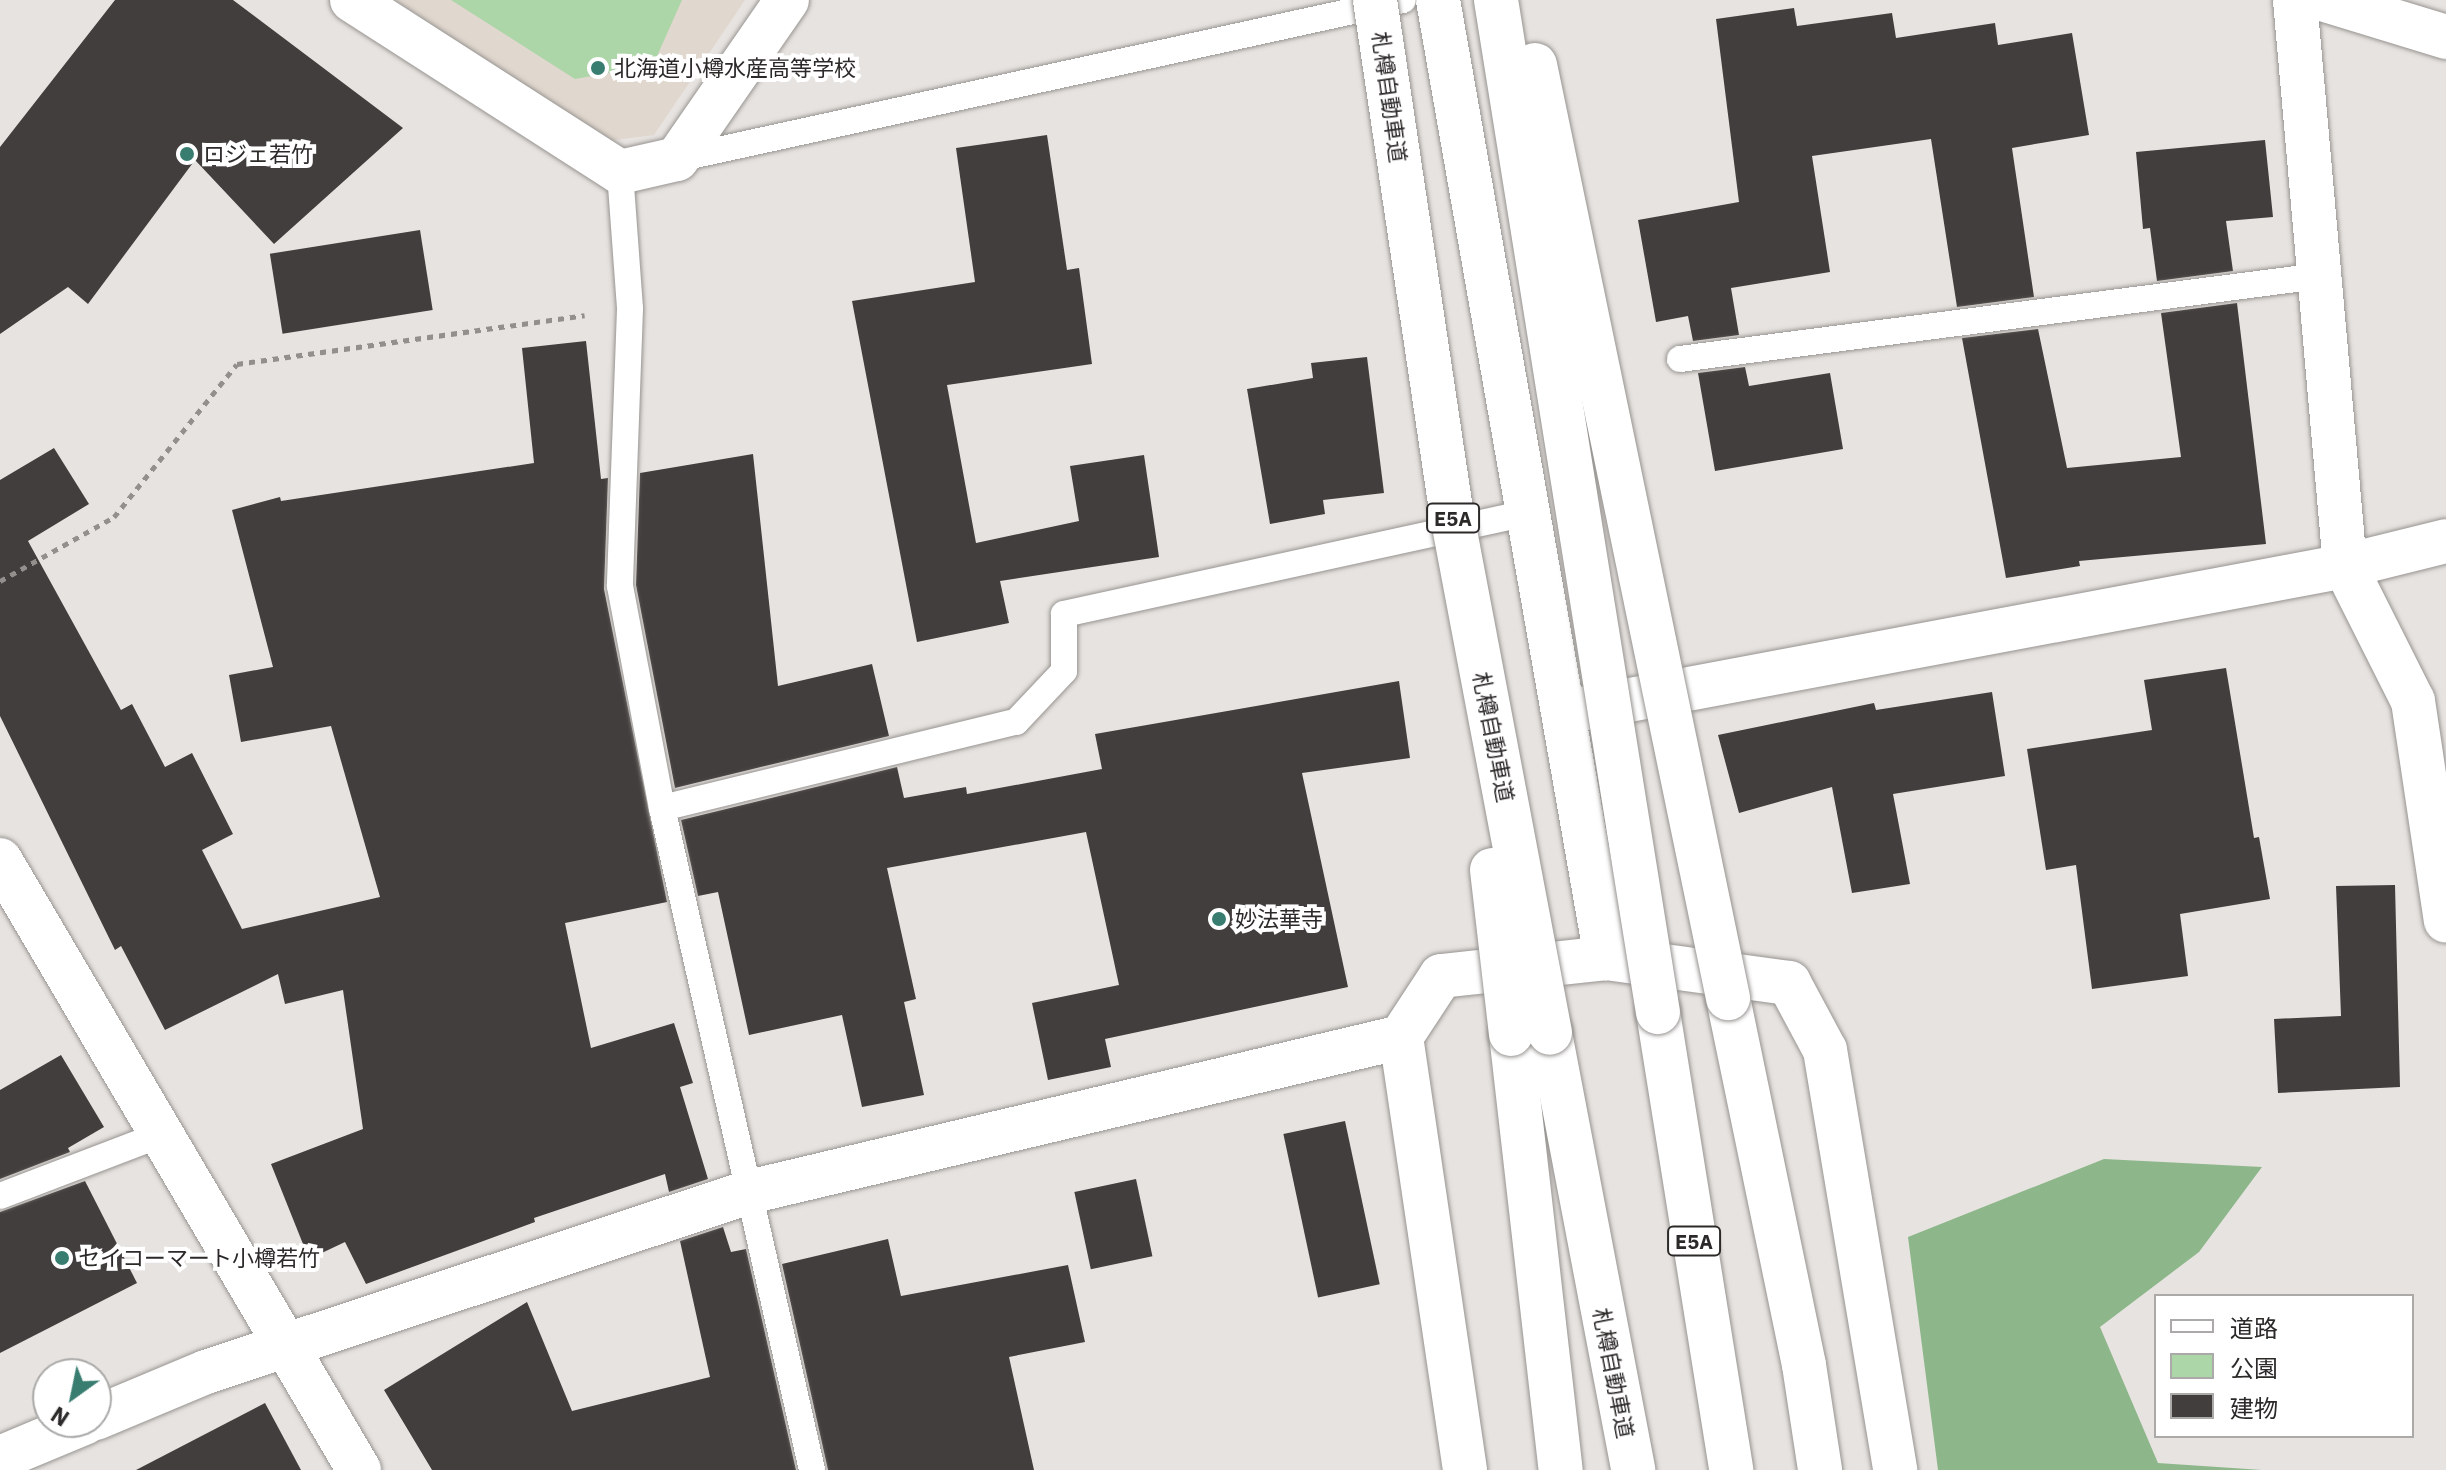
<!DOCTYPE html>
<html>
<head>
<meta charset="utf-8">
<style>
  body { margin:0 }
  #map { position:relative; width:2446px; height:1470px; overflow:hidden; background:#e7e3e0; font-family:"IBM Plex Sans","Noto Sans JP",sans-serif }
  div>[style] { position:absolute }
  .built>* { inset:0; background:#e0d7ce }
  .green>* { inset:0; background:#acd5a8 }
  .forest>* { inset:0; background:#8db78a }
  .building>* { inset:0; background:#423e3d; transform-origin:0 0 }
  .path>* { height:5px; margin-top:-2.5px; transform-origin:0; background:repeating-linear-gradient(90deg,#928f8d 0 6px,transparent 0 12px) }
  .roads { filter:drop-shadow(0 0 2px #979491) drop-shadow(0 0 2px #979491) }
  .service>* { height:26px; margin:-13px; padding:0 13px; transform-origin:13px; border-radius:13px; background:#fff }
  .minor>* { height:44px; margin:-22px; padding:0 22px; transform-origin:22px; border-radius:22px; background:#fff }
  .tertiary>* { height:44px; margin:-22px; padding:0 22px; transform-origin:22px; border-radius:22px; background:#fff }
  .motorway>* { height:44px; margin:-22px; padding:0 22px; transform-origin:22px; border-radius:22px; background:#fff }
  .bridges { filter:drop-shadow(0 0 2px #979491) drop-shadow(0 0 2px #979491) }
  .motorway-bridge>* { height:44px; margin:-22px; padding:0 22px; transform-origin:22px; border-radius:22px; background:#fff }
  .dots>* { width:22px; height:22px; translate:-50% -50%; box-sizing:border-box; border:4px solid #fff; border-radius:50% }
  span { translate:-50% -50%; white-space:nowrap; text-align:center; line-height:1.15; -webkit-text-stroke:8px #fff; paint-order:stroke }
  .shield-label span { padding:2px 6px; background:#fff; border:2px solid; border-radius:6px; -webkit-text-stroke-width:0 }
  .shield-label { font-size:20px; color:#2c2a29; font-weight:700 }
  .poi-label { font-size:22px; color:#2c2a29 }
  .left { translate:0 -50%; text-align:left }
  .street-label { font-size:22px; color:#2c2a29 }
  .legend { position:absolute; left:2154px; top:1294px; width:260px; height:144px; box-sizing:border-box; background:#fff; border:2px solid #abaaa9; margin:0; padding:10px 14px; list-style:none; font-size:24px; color:#2c2a29 }
  .legend li { display:flex; align-items:center; gap:16px; height:40px }
  .legend b { width:40px; border:2px solid #abaaa9 }
  .north { position:absolute; left:32px; top:1358px; width:80px; height:80px; box-sizing:border-box; background:#fff; border:2px solid #abaaa9; border-radius:50%; rotate:213deg; font-size:22px; font-weight:700; line-height:32px; text-align:center; color:#2c2a29 }
  .north::after { content:''; display:block; margin:auto; width:28px; height:36px; background:#397d71; clip-path:polygon(50% 0,100% 100%,50% 72%,0 100%) }
</style>
</head>
<body>
<div id="map">
  <div class="built">
    <div style="clip-path:polygon(395px 0,745px 0,654px 135px,607px 141px)"></div>
  </div>
  <div class="green">
    <div style="clip-path:polygon(451px 0,682px 0,653px 65px,575px 79px)"></div>
  </div>
  <div class="forest">
    <div style="clip-path:polygon(2104px 1159px,2262px 1167px,2199px 1252px,2100px 1327px,2158px 1463px,2262px 1470px,1938px 1470px,1908px 1237px)"></div>
  </div>
  <div class="building">
    <div style="clip-path:polygon(115px 0,233px 0,403px 128px,274px 244px,195px 160px,88px 304px,68px 287px,0 334px,0 147px)"></div>
    <div style="clip-path:polygon(1794px 8px,1797px 26px,1892px 13px,1896px 38px,1995px 23px,1998px 45px,2072px 33px,2089px 135px,2012px 148px,2034px 297px,1957px 307px,1931px 139px,1812px 156px,1830px 272px,1731px 288px,1739px 335px,1693px 341px,1688px 316px,1656px 322px,1638px 220px,1739px 202px,1716px 19px)"></div>
    <div style="clip-path:polygon(1047px 135px,1067px 270px,1079px 268px,1092px 364px,947px 385px,976px 543px,1079px 521px,1070px 466px,1144px 455px,1159px 557px,1000px 581px,1009px 623px,917px 642px,852px 301px,975px 282px,956px 148px)"></div>
    <div style="clip-path:polygon(2265px 140px,2273px 217px,2226px 221px,2233px 271px,2157px 281px,2150px 228px,2143px 229px,2136px 152px)"></div>
    <div style="left:420px;top:230px;width:81px;height:152px;rotate:81deg"></div>
    <div style="clip-path:polygon(2237px 303px,2266px 544px,2079px 561px,2080px 566px,2006px 578px,1962px 338px,2038px 329px,2067px 468px,2181px 457px,2161px 313px)"></div>
    <div style="clip-path:polygon(586px 341px,601px 479px,608px 478px,604px 589px,667px 902px,565px 923px,591px 1048px,674px 1023px,693px 1083px,680px 1087px,708px 1179px,669px 1192px,665px 1174px,534px 1218px,535px 1222px,366px 1284px,345px 1242px,309px 1259px,271px 1164px,363px 1129px,343px 990px,285px 1004px,278px 974px,165px 1030px,121px 946px,115px 950px,0 716px,0 480px,54px 448px,89px 504px,28px 541px,121px 710px,132px 704px,165px 767px,192px 753px,233px 834px,202px 850px,242px 929px,380px 897px,331px 726px,241px 742px,229px 675px,273px 667px,232px 510px,280px 497px,281px 501px,534px 463px,522px 348px)"></div>
    <div style="clip-path:polygon(1367px 357px,1384px 493px,1323px 500px,1325px 514px,1270px 524px,1247px 389px,1313px 378px,1311px 363px)"></div>
    <div style="clip-path:polygon(1745px 367px,1749px 386px,1830px 373px,1843px 449px,1715px 471px,1698px 373px)"></div>
    <div style="clip-path:polygon(753px 454px,778px 686px,872px 664px,889px 736px,675px 788px,636px 585px,640px 473px)"></div>
    <div style="clip-path:polygon(2226px 668px,2254px 838px,2259px 837px,2270px 899px,2180px 914px,2188px 976px,2092px 989px,2076px 865px,2046px 870px,2027px 749px,2152px 730px,2144px 680px)"></div>
    <div style="clip-path:polygon(1399px 681px,1410px 758px,1302px 773px,1348px 987px,1105px 1039px,1111px 1067px,1048px 1080px,1032px 1003px,1119px 985px,1086px 832px,887px 868px,916px 999px,904px 1002px,924px 1095px,862px 1107px,842px 1015px,749px 1035px,718px 892px,698px 896px,681px 820px,897px 767px,904px 798px,966px 787px,967px 794px,1102px 769px,1095px 734px)"></div>
    <div style="clip-path:polygon(1992px 692px,2005px 776px,1893px 794px,1910px 884px,1852px 893px,1832px 787px,1739px 813px,1718px 735px,1874px 703px,1876px 710px)"></div>
    <div style="clip-path:polygon(2395px 885px,2400px 1087px,2278px 1093px,2274px 1019px,2341px 1016px,2336px 886px)"></div>
    <div style="clip-path:polygon(61px 1055px,104px 1127px,68px 1148px,70px 1152px,0 1179px,0 1090px)"></div>
    <div style="left:1345px;top:1121px;width:167px;height:63px;rotate:78deg"></div>
    <div style="left:1136px;top:1179px;width:79px;height:63px;rotate:78deg"></div>
    <div style="clip-path:polygon(85px 1181px,137px 1283px,0 1353px,0 1212px)"></div>
    <div style="clip-path:polygon(723px 1227px,731px 1252px,746px 1249px,796px 1470px,432px 1470px,384px 1390px,527px 1302px,572px 1411px,710px 1377px,680px 1241px)"></div>
    <div style="clip-path:polygon(888px 1239px,901px 1296px,1068px 1265px,1085px 1342px,1009px 1357px,1034px 1470px,828px 1470px,782px 1264px)"></div>
    <div style="clip-path:polygon(265px 1403px,301px 1470px,136px 1470px)"></div>
  </div>
  <div class="path">
    <div style="left:0;top:581px;width:131px;rotate:-29.3deg"></div>
    <div style="left:114px;top:517px;width:196px;rotate:-51.2deg"></div>
    <div style="left:237px;top:364px;width:351px;rotate:-8deg"></div>
  </div>
  <div class="roads">
    <div class="service">
      <div style="left:677px;top:159px;width:743px;rotate:-12.35deg"></div>
      <div style="left:620px;top:172px;width:137px;rotate:85.8deg"></div>
      <div style="left:630px;top:309px;width:277px;rotate:92.1deg"></div>
      <div style="left:620px;top:586px;width:226px;rotate:79.3deg"></div>
      <div style="left:662px;top:808px;width:679px;rotate:77.23deg"></div>
      <div style="left:1680px;top:359px;width:644px;rotate:-7.4deg"></div>
      <div style="left:662px;top:808px;width:364px;rotate:-13.7deg"></div>
      <div style="left:1016px;top:722px;width:70px;rotate:-46.7deg"></div>
      <div style="left:1064px;top:671px;width:57px;rotate:-90deg"></div>
      <div style="left:1064px;top:614px;width:475px;rotate:-12.3deg"></div>
      <div style="left:0;top:1196px;width:173px;rotate:-20.9deg"></div>
    </div>
    <div class="minor">
      <div style="left:352px;top:0;width:318px;rotate:32.7deg"></div>
      <div style="left:620px;top:172px;width:58px;rotate:-12.8deg"></div>
      <div style="left:677px;top:159px;width:193px;rotate:-55.3deg"></div>
      <div style="left:2295px;top:0;width:568px;rotate:84.95deg"></div>
      <div style="left:2345px;top:566px;width:151px;rotate:63.3deg"></div>
      <div style="left:2413px;top:701px;width:222px;rotate:81.5deg"></div>
      <div style="left:2325px;top:0;width:127px;rotate:17deg"></div>
      <div style="left:1571px;top:711px;width:787px;rotate:-10.61deg"></div>
      <div style="left:2345px;top:566px;width:104px;rotate:-13.9deg"></div>
      <div style="left:96px;top:1418px;width:119px;rotate:-22.7deg"></div>
      <div style="left:206px;top:1372px;width:572px;rotate:-18.34deg"></div>
      <div style="left:749px;top:1192px;width:670px;rotate:-13.37deg"></div>
      <div style="left:0;top:1458px;width:93px;rotate:-22.7deg"></div>
    </div>
    <div class="tertiary">
      <div style="left:1438px;top:0;width:973px;rotate:80.05deg"></div>
      <div style="left:0;top:860px;width:708px;rotate:59.52deg"></div>
      <div style="left:1465px;top:1470px;width:438px;rotate:-98.4deg"></div>
      <div style="left:1401px;top:1037px;width:73px;rotate:-56.7deg"></div>
      <div style="left:1441px;top:976px;width:166px;rotate:-6.2deg"></div>
      <div style="left:1606px;top:958px;width:185px;rotate:7.8deg"></div>
      <div style="left:1789px;top:983px;width:76px;rotate:61.8deg"></div>
      <div style="left:1825px;top:1050px;width:426px;rotate:80.5deg"></div>
    </div>
    <div class="motorway">
      <div style="left:1728px;top:998px;width:375px;rotate:78.3deg"></div>
      <div style="left:1804px;top:1365px;width:106px;rotate:81.3deg"></div>
      <div style="left:1658px;top:1012px;width:464px;rotate:80.9deg"></div>
      <div style="left:1550px;top:1033px;width:445px;rotate:79.2deg"></div>
      <div style="left:1511px;top:1034px;width:439px;rotate:83.5deg"></div>
    </div>
  </div>
  <div class="bridges">
    <div class="motorway-bridge">
      <div style="left:1375px;top:0;width:516px;rotate:81.52deg"></div>
      <div style="left:1451px;top:510px;width:532px;rotate:79.28deg"></div>
      <div style="left:1496px;top:0;width:1025px;rotate:80.91deg"></div>
      <div style="left:1535px;top:65px;width:953px;rotate:78.31deg"></div>
      <div style="left:1492px;top:870px;width:165px;rotate:83.4deg"></div>
    </div>
  </div>
  <div class="dots">
    <div style="left:598px;top:68px;background:#397d71"></div>
    <div style="left:187px;top:154px;background:#397d71"></div>
    <div style="left:1219px;top:919px;background:#397d71"></div>
    <div style="left:62px;top:1258px;background:#397d71"></div>
  </div>
  <div class="shield-label">
    <span style="left:1453px;top:518px">E5A</span>
    <span style="left:1694px;top:1241px">E5A</span>
  </div>
  <div class="poi-label">
    <span class="left" style="left:614px;top:68px">北海道小樽水産高等学校</span>
    <span class="left" style="left:203px;top:154px">ロジェ若竹</span>
    <span class="left" style="left:1235px;top:919px">妙法華寺</span>
    <span class="left" style="left:78px;top:1258px">セイコーマート小樽若竹</span>
  </div>
  <div class="street-label">
    <span style="left:1390px;top:97px;rotate:82deg">札樽自動車道</span>
    <span style="left:1494px;top:737px;rotate:79deg">札樽自動車道</span>
    <span style="left:1614px;top:1373px;rotate:79deg">札樽自動車道</span>
  </div>
  <ul class="legend">
  <li><b style="height:10px;background:#fff"></b>道路</li>
  <li><b style="height:22px;background:#acd5a8"></b>公園</li>
  <li><b style="height:22px;background:#423e3d"></b>建物</li>
  </ul>
  <div class="north">N</div>
</div>
</body>
</html>
